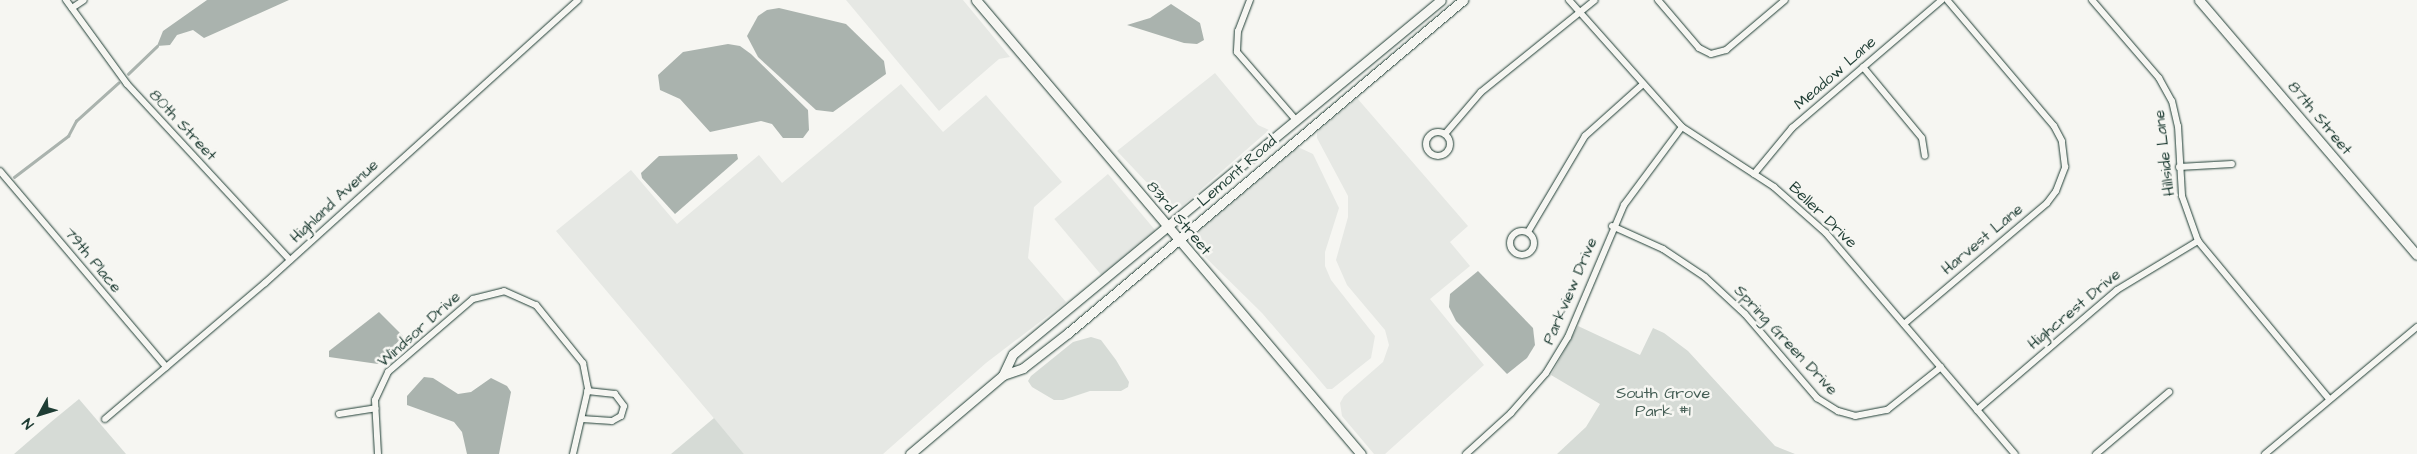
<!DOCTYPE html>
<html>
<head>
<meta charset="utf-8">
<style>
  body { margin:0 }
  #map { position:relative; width:2417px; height:454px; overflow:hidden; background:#f6f6f2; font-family:"Architects Daughter",sans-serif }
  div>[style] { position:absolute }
  .built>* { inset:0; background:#e6e8e4; transform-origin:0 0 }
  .green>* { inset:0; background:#d6dbd6 }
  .water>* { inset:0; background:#aab3ae }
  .stream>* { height:2.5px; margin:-1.25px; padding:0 1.25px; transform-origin:1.25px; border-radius:1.25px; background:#aab3ae }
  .roads { filter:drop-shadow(0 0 1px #1f3d34) drop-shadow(0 0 1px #1f3d34) }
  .street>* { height:6px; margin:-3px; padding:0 3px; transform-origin:3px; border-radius:3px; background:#f6f6f2 }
  .street>.ring { margin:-3px; padding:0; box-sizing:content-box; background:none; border:6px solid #f6f6f2; border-radius:50% }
  .secondary>* { height:9px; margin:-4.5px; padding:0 4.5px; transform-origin:4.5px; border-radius:4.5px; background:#f6f6f2 }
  span { translate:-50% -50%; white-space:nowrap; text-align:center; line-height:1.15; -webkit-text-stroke:5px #f6f6f2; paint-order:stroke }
  .street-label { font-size:16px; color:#1f3d34 }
  .park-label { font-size:16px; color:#445d54 }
  .north { position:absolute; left:15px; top:389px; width:50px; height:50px; -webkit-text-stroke:4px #f6f6f2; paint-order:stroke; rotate:231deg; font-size:14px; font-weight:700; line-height:20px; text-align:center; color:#1f3d34 }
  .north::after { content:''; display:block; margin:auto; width:18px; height:22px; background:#1f3d34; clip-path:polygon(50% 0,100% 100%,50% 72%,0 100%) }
</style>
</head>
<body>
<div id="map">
  <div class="built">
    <div style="clip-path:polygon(846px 0,963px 0,1010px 57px,999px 59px,939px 111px)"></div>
    <div style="clip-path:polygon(1215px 73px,1258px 125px,1269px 130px,1182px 206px,1170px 207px,1117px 151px)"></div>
    <div style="clip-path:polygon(901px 84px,943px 132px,986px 95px,1062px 182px,1034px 207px,1028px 258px,1066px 302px,986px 363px,883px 454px,744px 454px,556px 231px,631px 170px,677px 224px,759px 155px,782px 183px)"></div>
    <div style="clip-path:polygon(1357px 98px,1468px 226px,1450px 242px,1470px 266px,1430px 299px,1484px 365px,1385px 454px,1374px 454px,1342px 416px,1340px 403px,1344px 396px,1383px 362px,1389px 345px,1385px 330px,1347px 285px,1336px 260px,1348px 217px,1348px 196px,1317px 138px,1317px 132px)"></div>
    <div style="clip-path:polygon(1298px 147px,1313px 154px,1339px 208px,1325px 252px,1325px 266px,1331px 280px,1375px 336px,1371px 358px,1332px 389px,1327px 389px,1262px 313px,1199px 251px,1194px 238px,1200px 229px)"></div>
    <div style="left:1108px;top:174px;width:75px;height:70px;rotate:50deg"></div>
  </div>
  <div class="green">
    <div style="clip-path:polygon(1578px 326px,1640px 355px,1653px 328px,1664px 333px,1688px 351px,1775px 446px,1795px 454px,1557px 454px,1586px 427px,1600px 404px,1551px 375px)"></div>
    <div style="clip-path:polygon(1091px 337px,1101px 340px,1116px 360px,1129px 382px,1128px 387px,1121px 391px,1090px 391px,1063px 400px,1054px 400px,1032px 387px,1028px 381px,1031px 376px,1073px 342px)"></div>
    <div style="clip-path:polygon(79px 399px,126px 454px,14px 454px,51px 422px)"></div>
    <div style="clip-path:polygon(714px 418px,744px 454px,671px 454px)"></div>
  </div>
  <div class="water">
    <div style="clip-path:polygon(207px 0,289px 0,204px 38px,193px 30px,177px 35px,170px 45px,157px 46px,163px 31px)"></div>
    <div style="clip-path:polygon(1171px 4px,1200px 23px,1204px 40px,1197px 44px,1184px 43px,1127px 25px,1150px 18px)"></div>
    <div style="clip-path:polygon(779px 8px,846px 24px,884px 61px,886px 74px,833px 112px,816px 110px,758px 57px,747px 36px,758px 16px,767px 10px)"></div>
    <div style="clip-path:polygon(728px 44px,740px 46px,751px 54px,808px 110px,809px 130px,803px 138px,783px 138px,772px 124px,761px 121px,710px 132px,680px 99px,660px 90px,658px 75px,683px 52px)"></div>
    <div style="clip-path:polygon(737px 154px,738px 159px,675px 214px,642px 178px,641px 173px,659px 156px)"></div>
    <div style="clip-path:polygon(1478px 271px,1533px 328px,1535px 345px,1527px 358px,1507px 374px,1456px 321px,1449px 307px,1450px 294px)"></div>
    <div style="clip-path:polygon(379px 312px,403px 336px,378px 364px,329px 357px,329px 351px)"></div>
    <div style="clip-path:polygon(424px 377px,433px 378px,458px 394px,471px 392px,491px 378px,507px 386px,511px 392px,499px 454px,467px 454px,462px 432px,454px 422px,407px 405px,407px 396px)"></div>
  </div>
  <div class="stream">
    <div style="left:128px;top:74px;width:40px;rotate:-44deg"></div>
    <div style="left:14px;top:177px;width:68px;rotate:-37.2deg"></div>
    <div style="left:68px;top:136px;width:17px;rotate:-62deg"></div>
    <div style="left:76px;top:121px;width:57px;rotate:-42.1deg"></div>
  </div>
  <div class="roads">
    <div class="street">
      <div style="left:66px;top:0;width:104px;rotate:54deg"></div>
      <div style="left:127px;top:84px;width:240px;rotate:47.2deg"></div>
      <div style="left:1250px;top:0;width:33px;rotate:111deg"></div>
      <div style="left:1238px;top:31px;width:21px;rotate:93deg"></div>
      <div style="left:1237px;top:52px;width:90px;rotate:49.1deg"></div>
      <div style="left:1569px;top:0;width:170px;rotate:48.3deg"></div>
      <div style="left:1682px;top:127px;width:110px;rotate:33.1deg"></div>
      <div style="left:1774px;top:187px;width:69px;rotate:41.5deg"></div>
      <div style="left:1826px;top:233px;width:291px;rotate:49.5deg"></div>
      <div style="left:1658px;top:0;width:63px;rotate:49.5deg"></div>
      <div style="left:1699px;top:48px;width:13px;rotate:27deg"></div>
      <div style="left:1711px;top:54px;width:16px;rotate:-15deg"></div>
      <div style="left:1726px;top:50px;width:77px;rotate:-40.3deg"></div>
      <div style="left:2092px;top:0;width:103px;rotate:49.3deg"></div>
      <div style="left:2159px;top:78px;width:26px;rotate:61deg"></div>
      <div style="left:2172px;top:101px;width:26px;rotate:77deg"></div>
      <div style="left:2178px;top:126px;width:70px;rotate:86.7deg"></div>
      <div style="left:2182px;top:196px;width:48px;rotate:70.4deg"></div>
      <div style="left:2198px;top:241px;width:205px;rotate:50.3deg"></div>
      <div style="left:72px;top:8px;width:14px;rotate:-34deg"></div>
      <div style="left:1863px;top:67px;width:92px;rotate:50.3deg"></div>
      <div style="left:1922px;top:138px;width:18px;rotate:81deg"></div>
      <div class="ring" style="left:1426px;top:132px;width:18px;height:18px"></div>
      <div style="left:1445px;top:134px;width:55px;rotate:-49.4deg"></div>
      <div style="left:1481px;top:92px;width:146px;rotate:-38.9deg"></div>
      <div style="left:2179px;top:167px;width:53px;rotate:-3.2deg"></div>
      <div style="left:0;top:171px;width:257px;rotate:49.7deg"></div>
      <div style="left:1754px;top:174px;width:60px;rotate:-50.4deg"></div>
      <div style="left:1792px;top:128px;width:197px;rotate:-40.5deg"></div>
      <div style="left:1612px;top:226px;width:56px;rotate:24.3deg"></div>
      <div style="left:1663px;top:249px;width:50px;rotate:33.7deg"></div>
      <div style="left:1705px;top:277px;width:54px;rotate:42.8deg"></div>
      <div style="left:1745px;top:314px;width:111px;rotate:49.4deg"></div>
      <div style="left:1817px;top:398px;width:25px;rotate:32deg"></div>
      <div style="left:1838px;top:411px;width:18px;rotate:16deg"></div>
      <div style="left:1855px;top:416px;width:33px;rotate:-11deg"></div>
      <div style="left:1887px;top:410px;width:69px;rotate:-38.5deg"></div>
      <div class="ring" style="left:1510px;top:231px;width:18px;height:18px"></div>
      <div style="left:1528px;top:232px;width:112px;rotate:-59.3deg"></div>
      <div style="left:1585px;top:136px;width:76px;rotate:-41.8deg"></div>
      <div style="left:1904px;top:324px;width:187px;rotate:-40.2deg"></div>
      <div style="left:2047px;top:203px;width:15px;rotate:-53deg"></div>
      <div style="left:2056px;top:191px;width:26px;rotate:-69deg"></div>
      <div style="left:2065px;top:167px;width:26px;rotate:-97deg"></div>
      <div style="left:2062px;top:141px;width:17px;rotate:-118deg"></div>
      <div style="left:2054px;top:126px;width:165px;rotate:-130.3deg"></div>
      <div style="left:1977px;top:410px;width:184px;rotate:-40.6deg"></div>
      <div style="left:2117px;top:290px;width:95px;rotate:-31.2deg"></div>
      <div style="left:339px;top:414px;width:37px;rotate:-9deg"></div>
      <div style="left:105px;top:419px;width:210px;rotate:-40.4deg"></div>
      <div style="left:265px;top:283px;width:422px;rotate:-42.1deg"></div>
      <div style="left:582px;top:419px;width:30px;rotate:4deg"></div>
      <div style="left:612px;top:421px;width:10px;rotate:-29deg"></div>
      <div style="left:621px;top:416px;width:10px;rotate:-73deg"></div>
      <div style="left:624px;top:406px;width:15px;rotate:-127deg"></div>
      <div style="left:615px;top:394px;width:28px;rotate:-174deg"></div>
      <div style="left:378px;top:454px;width:54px;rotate:-93.2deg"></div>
      <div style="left:375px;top:400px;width:31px;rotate:-65deg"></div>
      <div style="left:388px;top:372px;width:112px;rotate:-40.7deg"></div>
      <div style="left:473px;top:299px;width:32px;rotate:-14deg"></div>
      <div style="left:504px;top:291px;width:35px;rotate:24deg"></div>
      <div style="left:536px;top:305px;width:75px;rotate:51deg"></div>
      <div style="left:583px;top:363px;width:26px;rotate:79deg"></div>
      <div style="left:588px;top:389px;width:67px;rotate:103deg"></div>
      <div style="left:1466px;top:454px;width:61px;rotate:-42.3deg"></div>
      <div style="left:1511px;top:413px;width:53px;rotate:-48.8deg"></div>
      <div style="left:1546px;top:373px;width:42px;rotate:-58.6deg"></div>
      <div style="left:1568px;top:337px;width:143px;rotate:-67deg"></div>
      <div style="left:1624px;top:205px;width:97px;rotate:-53.4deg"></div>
      <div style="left:2096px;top:454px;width:96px;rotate:-40.3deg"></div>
      <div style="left:2265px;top:454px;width:198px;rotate:-39.9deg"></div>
    </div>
    <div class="secondary">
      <div style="left:976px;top:0;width:595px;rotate:49.7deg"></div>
      <div style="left:2199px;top:0;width:335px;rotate:49.5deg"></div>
      <div style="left:1003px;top:375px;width:23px;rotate:-65deg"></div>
      <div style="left:1013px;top:354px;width:555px;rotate:-39.59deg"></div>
      <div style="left:910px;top:454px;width:122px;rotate:-40.3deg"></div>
      <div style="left:1003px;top:375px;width:21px;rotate:-19deg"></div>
      <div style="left:1023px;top:368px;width:57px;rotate:-37.9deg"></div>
      <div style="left:1068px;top:333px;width:517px;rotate:-40.13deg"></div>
    </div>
  </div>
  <div class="street-label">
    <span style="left:1835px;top:73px;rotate:-41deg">Meadow Lane</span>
    <span style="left:2320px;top:118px;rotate:50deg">87th Street</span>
    <span style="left:183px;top:125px;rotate:47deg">80th Street</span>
    <span style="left:2164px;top:153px;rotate:-97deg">Hillside Lane</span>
    <span style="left:1237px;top:171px;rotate:-41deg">Lemont Road</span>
    <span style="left:334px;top:201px;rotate:-43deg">Highland Avenue</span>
    <span style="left:1823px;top:215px;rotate:44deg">Beller Drive</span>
    <span style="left:1179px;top:218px;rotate:50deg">83rd Street</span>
    <span style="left:1982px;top:239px;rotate:-40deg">Harvest Lane</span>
    <span style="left:93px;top:260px;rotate:50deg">79th Place</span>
    <span style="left:1570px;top:291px;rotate:-67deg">Parkview Drive</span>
    <span style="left:2074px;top:309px;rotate:-40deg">Highcrest Drive</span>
    <span style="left:419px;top:329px;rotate:-42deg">Windsor Drive</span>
    <span style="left:1786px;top:340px;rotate:47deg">Spring Green Drive</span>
  </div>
  <div class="park-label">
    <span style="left:1663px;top:402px">South Grove<br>Park #1</span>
  </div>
  <div class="north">N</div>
</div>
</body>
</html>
